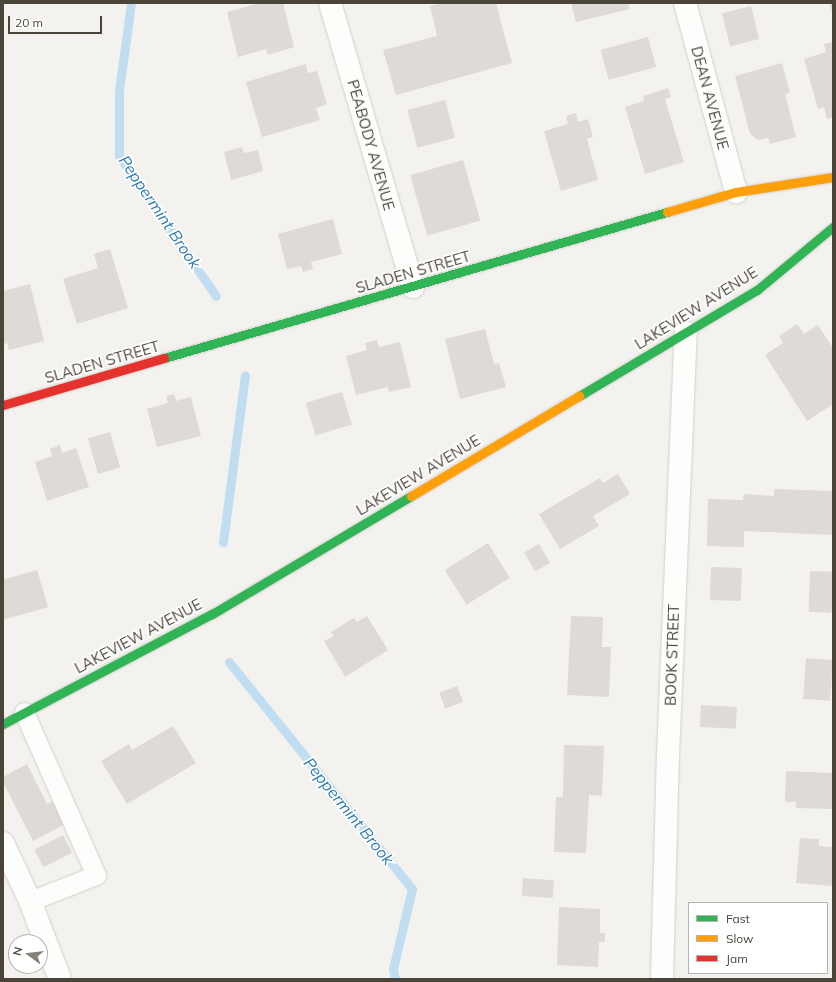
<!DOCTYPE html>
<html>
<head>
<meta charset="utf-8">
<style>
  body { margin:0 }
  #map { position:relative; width:836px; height:982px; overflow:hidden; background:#f4f2ee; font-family:Mulish,sans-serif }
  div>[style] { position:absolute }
  .stream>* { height:9px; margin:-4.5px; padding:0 4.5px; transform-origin:4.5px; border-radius:4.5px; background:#c0ddf1 }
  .building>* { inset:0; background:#dedbd6; transform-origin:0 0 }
  .roads { filter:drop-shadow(0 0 1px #d2d0cb) drop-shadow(0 0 1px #d2d0cb) }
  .lane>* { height:19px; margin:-9.5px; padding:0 9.5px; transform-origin:9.5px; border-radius:9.5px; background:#fdfdfc }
  .street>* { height:22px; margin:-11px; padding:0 11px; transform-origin:11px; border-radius:11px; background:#fdfdfc }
  .fast>* { height:9px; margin:-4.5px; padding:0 4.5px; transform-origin:4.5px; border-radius:4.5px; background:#30b455 }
  .slow>* { height:9px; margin:-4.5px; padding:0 4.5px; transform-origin:4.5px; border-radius:4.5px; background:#ff9f0a }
  .jam>* { height:9px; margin:-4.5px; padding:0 4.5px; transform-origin:4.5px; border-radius:4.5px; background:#e5322d }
  span { translate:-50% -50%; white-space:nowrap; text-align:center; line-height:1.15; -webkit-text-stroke:3.5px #fff; paint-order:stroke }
  .street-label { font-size:15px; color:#4b4439 }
  .water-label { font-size:16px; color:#2e7ab2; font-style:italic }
  .frame { position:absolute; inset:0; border:4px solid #4b4439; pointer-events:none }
  .legend { position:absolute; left:688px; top:902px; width:140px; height:72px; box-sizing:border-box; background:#fff; border:1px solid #b7b4b0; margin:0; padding:5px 7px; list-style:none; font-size:12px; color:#4b4439 }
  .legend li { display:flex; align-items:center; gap:8px; height:20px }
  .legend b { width:20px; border:1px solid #b7b4b0 }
  .north { position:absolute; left:8px; top:934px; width:40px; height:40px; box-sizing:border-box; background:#fff; border:1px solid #b7b4b0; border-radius:50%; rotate:285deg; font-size:11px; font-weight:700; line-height:16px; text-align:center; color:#4b4439 }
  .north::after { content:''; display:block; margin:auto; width:14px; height:18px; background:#868178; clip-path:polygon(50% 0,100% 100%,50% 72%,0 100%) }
  .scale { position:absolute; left:8px; top:16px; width:94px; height:18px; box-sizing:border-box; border:2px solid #4b4439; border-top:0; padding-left:5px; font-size:12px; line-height:14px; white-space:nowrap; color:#4b4439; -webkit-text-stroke:3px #fff; paint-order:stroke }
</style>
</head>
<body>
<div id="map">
  <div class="stream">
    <div style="left:131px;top:3px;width:89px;rotate:97.8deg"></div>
    <div style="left:119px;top:91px;width:65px;rotate:90deg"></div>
    <div style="left:119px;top:156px;width:170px;rotate:55.3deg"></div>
    <div style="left:223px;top:542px;width:168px;rotate:-82.5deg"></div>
    <div style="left:229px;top:662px;width:292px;rotate:51.1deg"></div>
    <div style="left:412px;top:889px;width:82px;rotate:103.4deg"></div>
    <div style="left:393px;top:969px;width:10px;rotate:79deg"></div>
  </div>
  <div class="building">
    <div style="clip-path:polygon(260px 3px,283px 3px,294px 47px,268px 55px,266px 49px,238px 57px,227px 12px)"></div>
    <div style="clip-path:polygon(442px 3px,496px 3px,512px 63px,396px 95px,383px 50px,437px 36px,430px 6px)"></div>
    <div style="clip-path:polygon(571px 3px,628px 3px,630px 9px,576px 22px)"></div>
    <div style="clip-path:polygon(829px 3px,833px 3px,833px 15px)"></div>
    <div style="left:751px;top:6px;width:34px;height:30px;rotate:76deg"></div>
    <div style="left:648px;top:37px;width:31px;height:49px;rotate:75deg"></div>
    <div style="clip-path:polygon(833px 42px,833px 117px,827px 119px,824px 107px,818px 109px,804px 59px,826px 52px,824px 44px)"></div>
    <div style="clip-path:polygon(782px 63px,790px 92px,785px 94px,796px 137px,770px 144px,768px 138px,758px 140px,750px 134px,735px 76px)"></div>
    <div style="clip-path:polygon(306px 64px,308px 73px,317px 71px,327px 104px,316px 108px,320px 120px,262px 137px,246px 82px)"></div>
    <div style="clip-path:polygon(668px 88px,671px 97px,665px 99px,684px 162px,645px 174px,625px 107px,644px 101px,643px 96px)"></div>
    <div style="left:445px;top:100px;width:39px;height:39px;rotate:75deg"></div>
    <div style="clip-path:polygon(576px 113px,578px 122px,588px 119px,593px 137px,587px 139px,598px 180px,561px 191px,544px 131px,568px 124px,566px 116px)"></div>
    <div style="clip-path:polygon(242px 147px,244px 153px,258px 150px,263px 171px,231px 180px,224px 152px)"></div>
    <div style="left:463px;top:160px;width:63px;height:55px;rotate:74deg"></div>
    <div style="clip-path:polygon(333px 219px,342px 254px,311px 262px,313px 269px,303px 272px,301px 266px,287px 269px,278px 234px)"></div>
    <div style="clip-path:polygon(110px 249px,128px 308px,77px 324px,63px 279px,98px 268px,94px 254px)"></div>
    <div style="clip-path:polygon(30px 284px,44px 341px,9px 350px,7px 343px,3px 344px,3px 291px)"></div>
    <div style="clip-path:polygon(797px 324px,804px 334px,818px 325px,833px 348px,833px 404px,807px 421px,765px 355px,783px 343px,779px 336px)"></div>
    <div style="clip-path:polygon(485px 329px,494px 364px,499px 363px,506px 387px,460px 399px,445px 339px)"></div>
    <div style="clip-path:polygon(377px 340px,379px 347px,400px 342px,411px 387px,389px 392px,388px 387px,356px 395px,346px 356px,367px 350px,365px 343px)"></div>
    <div style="left:342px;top:392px;width:34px;height:38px;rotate:73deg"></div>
    <div style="clip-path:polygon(174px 394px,176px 401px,191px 397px,201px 436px,157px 447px,147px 409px,168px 403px,166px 396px)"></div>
    <div style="left:110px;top:432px;width:37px;height:23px;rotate:74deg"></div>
    <div style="clip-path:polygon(60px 445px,62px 453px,76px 448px,89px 487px,47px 501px,35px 462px,52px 456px,50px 449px)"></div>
    <div style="clip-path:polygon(618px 474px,630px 494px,593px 516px,599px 526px,560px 549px,539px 514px,600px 478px,603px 483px)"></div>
    <div style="clip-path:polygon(774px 489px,833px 491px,833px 535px,744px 531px,744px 547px,707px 546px,708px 499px,743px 500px,744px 494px,774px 496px)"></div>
    <div style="left:488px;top:543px;width:41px;height:51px;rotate:58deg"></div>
    <div style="left:539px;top:544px;width:22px;height:17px;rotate:60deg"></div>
    <div style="left:711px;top:567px;width:31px;height:33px;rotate:2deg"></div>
    <div style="clip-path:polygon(37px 570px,48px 607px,3px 620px,3px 573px,5px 579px)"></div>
    <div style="left:810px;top:571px;width:23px;height:41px;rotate:2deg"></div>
    <div style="clip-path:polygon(367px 616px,388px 650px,345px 677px,324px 641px,334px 636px,331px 632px,354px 618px,357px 622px)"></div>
    <div style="clip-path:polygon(571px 616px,603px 617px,602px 647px,611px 647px,609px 697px,567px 695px)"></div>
    <div style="left:806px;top:658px;width:27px;height:41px;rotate:4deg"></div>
    <div style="left:457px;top:686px;width:17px;height:19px;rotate:69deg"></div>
    <div style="left:701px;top:705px;width:36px;height:22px;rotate:3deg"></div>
    <div style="clip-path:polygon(173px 726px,196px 763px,127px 804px,101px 761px,129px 744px,132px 750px)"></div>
    <div style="clip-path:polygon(564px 745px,604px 746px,602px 796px,589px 795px,586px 853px,554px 852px,556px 797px,563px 797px)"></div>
    <div style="clip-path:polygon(27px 764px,47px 804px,53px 801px,65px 824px,33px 841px,3px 782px,3px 777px)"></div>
    <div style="clip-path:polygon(786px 771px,833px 773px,833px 809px,796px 808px,796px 802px,785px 802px)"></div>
    <div style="left:63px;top:835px;width:20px;height:32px;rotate:63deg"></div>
    <div style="clip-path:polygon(800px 838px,819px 839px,819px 846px,833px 847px,833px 886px,796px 883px)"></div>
    <div style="left:523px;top:878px;width:31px;height:18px;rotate:4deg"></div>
    <div style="clip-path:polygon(559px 907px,600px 909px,600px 933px,605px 933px,605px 942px,599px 942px,598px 967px,557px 965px)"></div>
  </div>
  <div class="roads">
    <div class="lane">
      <div style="left:24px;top:712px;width:178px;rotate:66.2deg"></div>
      <div style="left:96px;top:875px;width:71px;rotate:158.5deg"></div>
    </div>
    <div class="street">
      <div style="left:330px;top:3px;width:296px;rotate:73.7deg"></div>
      <div style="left:685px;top:3px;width:196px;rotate:74.9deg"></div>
      <div style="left:3px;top:843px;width:64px;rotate:65deg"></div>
      <div style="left:30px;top:901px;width:84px;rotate:69deg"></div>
      <div style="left:662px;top:979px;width:224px;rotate:-88.5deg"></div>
      <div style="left:668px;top:755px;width:423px;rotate:-87.6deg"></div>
    </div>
    <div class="fast">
      <div style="left:164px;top:358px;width:524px;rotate:-16.19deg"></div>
      <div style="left:579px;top:396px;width:207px;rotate:-30.8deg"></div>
      <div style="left:757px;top:290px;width:99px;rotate:-39.7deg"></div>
      <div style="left:3px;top:724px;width:236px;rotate:-27.8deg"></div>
      <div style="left:212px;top:614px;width:231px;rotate:-30.7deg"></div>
    </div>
    <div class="slow">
      <div style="left:667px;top:212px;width:72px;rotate:-16.2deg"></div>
      <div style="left:736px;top:192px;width:98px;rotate:-8.8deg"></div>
      <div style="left:411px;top:496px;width:196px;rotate:-30.8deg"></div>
    </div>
    <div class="jam">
      <div style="left:3px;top:405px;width:168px;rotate:-16.3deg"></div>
    </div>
  </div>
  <div class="street-label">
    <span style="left:710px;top:98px;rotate:75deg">DEAN AVENUE</span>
    <span style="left:371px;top:145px;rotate:74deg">PEABODY AVENUE</span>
    <span style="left:413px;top:272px;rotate:-16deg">SLADEN STREET</span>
    <span style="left:696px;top:308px;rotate:-32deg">LAKEVIEW AVENUE</span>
    <span style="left:102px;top:362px;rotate:-16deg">SLADEN STREET</span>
    <span style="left:418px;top:475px;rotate:-31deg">LAKEVIEW AVENUE</span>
    <span style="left:138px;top:636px;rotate:-28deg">LAKEVIEW AVENUE</span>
    <span style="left:672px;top:655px;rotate:-88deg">BOOK STREET</span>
  </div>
  <div class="water-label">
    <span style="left:160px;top:212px;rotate:56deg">Peppermint Brook</span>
    <span style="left:349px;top:811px;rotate:51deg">Peppermint Brook</span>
  </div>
  <div class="frame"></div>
  <ul class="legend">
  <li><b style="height:5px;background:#30b455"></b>Fast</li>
  <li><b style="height:5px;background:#ff9f0a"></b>Slow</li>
  <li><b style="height:5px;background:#e5322d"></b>Jam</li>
  </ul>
  <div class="north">N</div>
  <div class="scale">20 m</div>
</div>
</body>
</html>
